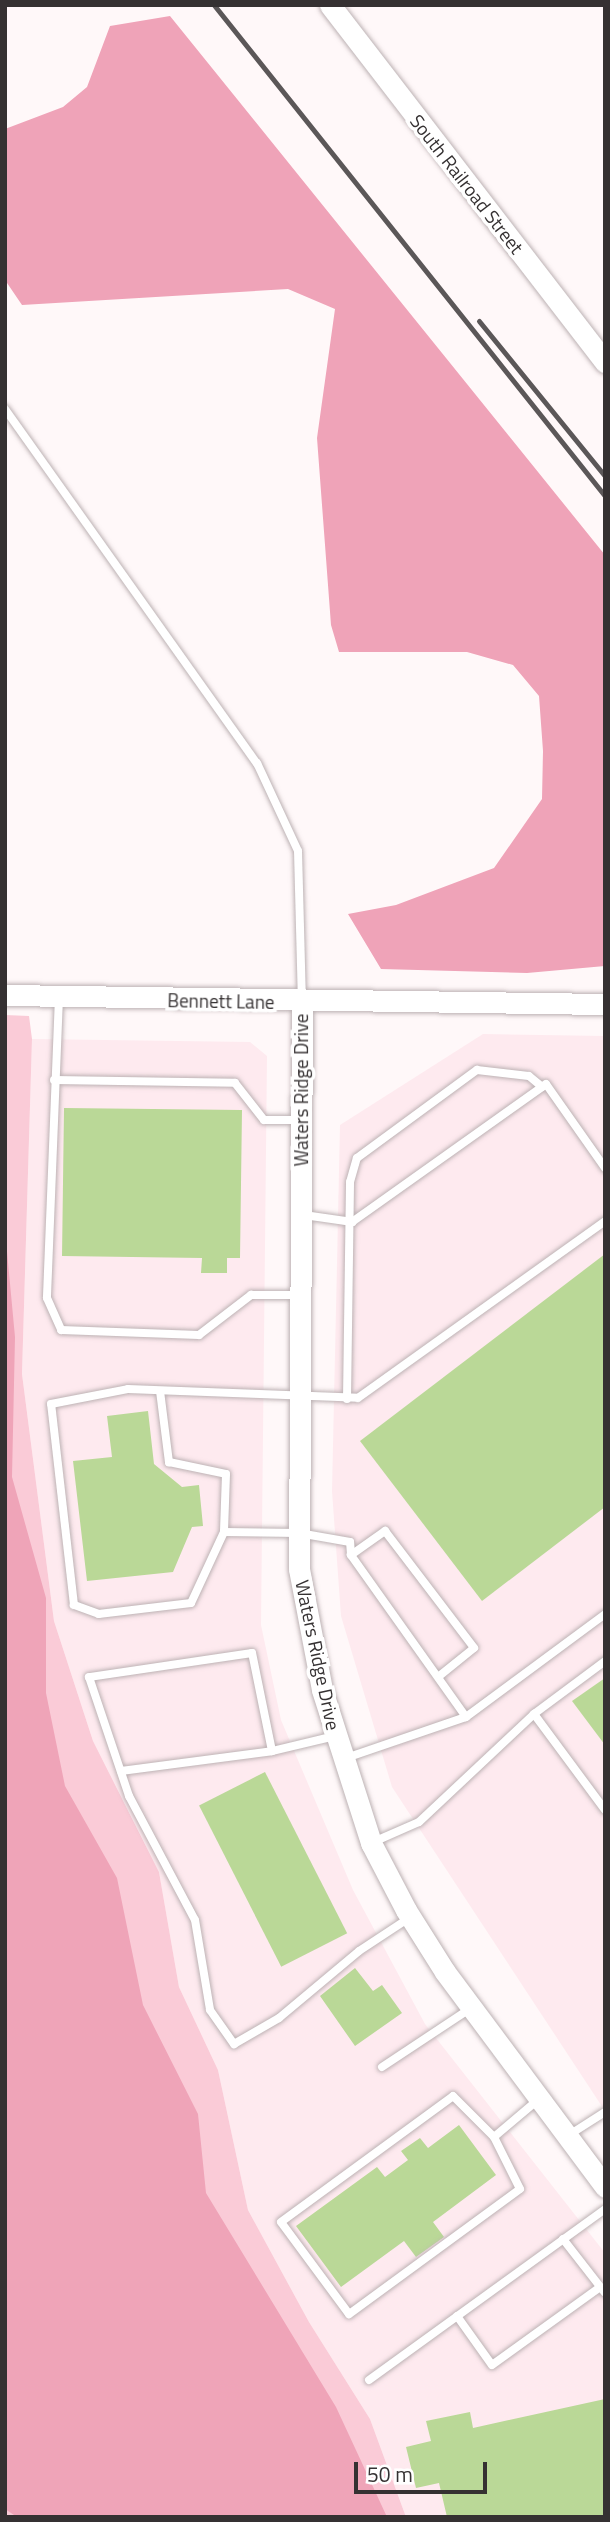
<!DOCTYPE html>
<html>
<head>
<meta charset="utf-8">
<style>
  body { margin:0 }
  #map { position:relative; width:610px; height:2522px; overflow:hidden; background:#fff8f9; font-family:"Titillium Web",sans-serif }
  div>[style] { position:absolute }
  .built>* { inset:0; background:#feeaef }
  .green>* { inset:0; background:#facbd7 }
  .forest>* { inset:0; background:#efa3b8 }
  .water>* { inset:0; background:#efa4b8 }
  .building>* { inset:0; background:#bad897; transform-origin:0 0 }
  .roads { filter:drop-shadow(0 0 2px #bdb2b4) drop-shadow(0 0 2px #bdb2b4) }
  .lane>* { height:8px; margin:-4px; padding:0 4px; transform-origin:4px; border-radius:4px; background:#fff }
  .secondary>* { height:21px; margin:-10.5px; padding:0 10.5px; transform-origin:10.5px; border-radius:10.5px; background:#fff }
  .rail>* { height:5px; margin:-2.5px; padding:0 2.5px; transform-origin:2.5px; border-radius:2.5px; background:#5b5758 }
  span { translate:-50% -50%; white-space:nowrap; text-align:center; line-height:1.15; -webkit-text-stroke:7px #fff; paint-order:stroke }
  .street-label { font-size:19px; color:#353132 }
  .frame { position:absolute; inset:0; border:7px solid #353132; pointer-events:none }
  .scale { position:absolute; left:354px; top:2462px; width:133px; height:32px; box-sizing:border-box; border:4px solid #353132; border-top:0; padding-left:9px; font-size:21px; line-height:24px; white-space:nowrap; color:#353132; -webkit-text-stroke:5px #fff; paint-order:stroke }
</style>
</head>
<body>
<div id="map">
  <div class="built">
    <div style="clip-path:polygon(483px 1034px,605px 1036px,605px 2111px,392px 1787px,341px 1616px,332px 1491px,340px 1125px)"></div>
    <div style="clip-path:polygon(32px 1039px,250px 1042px,267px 1056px,261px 1625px,281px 1720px,353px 1890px,425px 2024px,605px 2253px,605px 2517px,406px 2517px,370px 2419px,309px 2322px,248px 2210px,218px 2070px,179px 1987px,159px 1872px,93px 1741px,54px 1621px,22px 1374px)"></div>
  </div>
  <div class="green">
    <div style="clip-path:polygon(5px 1015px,29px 1016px,32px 1039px,22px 1374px,54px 1621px,93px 1741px,159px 1872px,179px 1987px,218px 2070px,248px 2210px,309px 2322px,370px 2419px,406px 2517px,5px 2517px)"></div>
  </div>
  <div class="forest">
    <div style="clip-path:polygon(170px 16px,605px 555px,605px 966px,527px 973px,381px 969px,348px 914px,396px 905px,494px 868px,542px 799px,543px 751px,539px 696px,513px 665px,467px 652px,339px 652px,331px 625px,317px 438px,335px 309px,288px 289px,22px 305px,5px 280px,5px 129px,63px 107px,87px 87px,110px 26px)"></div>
  </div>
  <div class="water">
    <div style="clip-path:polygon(5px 1230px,15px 1337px,12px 1477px,46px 1598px,46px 1693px,65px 1786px,117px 1878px,143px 2005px,198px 2114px,206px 2193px,336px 2407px,387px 2517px,17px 2517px,5px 2509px)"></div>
  </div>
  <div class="building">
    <div style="clip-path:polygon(64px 1108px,242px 1110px,240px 1258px,227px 1258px,227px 1273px,201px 1273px,202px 1258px,62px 1256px)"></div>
    <div style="clip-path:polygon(605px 1254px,605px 1507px,482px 1601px,360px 1441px)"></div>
    <div style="clip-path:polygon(148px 1411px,154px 1464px,182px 1487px,199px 1485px,203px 1526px,192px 1527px,173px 1572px,87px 1581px,73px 1461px,112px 1457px,107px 1416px)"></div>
    <div style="clip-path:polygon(605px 1678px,605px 1745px,572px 1701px)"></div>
    <div style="left:265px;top:1772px;width:181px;height:74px;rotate:63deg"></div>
    <div style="clip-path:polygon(355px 1968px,373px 1991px,382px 1985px,402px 2013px,355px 2046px,320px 1996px)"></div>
    <div style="clip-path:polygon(459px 2125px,496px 2175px,433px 2222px,444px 2237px,416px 2257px,404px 2241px,341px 2287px,296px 2226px,377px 2167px,385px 2177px,408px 2160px,401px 2151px,420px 2138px,428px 2148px)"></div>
    <div style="clip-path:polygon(605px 2399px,605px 2517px,447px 2517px,439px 2483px,416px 2488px,406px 2447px,431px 2441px,426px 2421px,470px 2412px,473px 2428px)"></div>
  </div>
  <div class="roads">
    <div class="lane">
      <div style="left:5px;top:409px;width:435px;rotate:54.6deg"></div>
      <div style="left:257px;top:763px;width:97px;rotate:65deg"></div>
      <div style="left:298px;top:851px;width:148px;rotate:88.5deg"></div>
      <div style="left:59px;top:997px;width:301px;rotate:92.3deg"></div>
      <div style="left:47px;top:1298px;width:35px;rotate:66deg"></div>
      <div style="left:61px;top:1330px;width:138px;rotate:2.1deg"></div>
      <div style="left:199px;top:1335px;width:66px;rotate:-37.6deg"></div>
      <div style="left:251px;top:1295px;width:48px"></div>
      <div style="left:54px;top:1080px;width:181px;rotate:0.9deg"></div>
      <div style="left:235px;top:1083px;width:47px;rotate:51.9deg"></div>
      <div style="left:264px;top:1120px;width:35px"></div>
      <div style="left:304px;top:1215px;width:49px;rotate:8.3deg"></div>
      <div style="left:352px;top:1222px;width:238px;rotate:-35.4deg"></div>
      <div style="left:546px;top:1084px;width:103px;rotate:54.9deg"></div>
      <div style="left:160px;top:1391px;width:72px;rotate:82.8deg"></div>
      <div style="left:169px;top:1462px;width:58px;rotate:11.9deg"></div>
      <div style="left:226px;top:1474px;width:58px;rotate:92deg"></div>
      <div style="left:347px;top:1399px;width:217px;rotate:-89.2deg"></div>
      <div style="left:350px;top:1182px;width:25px;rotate:-74deg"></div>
      <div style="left:357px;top:1158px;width:149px;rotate:-36.3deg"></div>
      <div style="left:477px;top:1070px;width:52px;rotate:6.6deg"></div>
      <div style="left:529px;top:1076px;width:17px;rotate:40deg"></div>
      <div style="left:351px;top:1555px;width:42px;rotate:-35.2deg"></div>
      <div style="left:385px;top:1531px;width:147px;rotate:52.7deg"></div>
      <div style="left:474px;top:1648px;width:46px;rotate:141.1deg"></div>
      <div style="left:534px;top:1714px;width:119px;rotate:53.5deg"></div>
      <div style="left:466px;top:1717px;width:173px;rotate:-36.5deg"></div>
      <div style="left:335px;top:1736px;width:65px;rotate:166.6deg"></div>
      <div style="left:272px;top:1751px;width:100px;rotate:-101.5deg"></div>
      <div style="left:252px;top:1653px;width:165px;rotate:171.6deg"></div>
      <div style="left:89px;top:1677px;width:126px;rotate:71.4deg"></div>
      <div style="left:129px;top:1796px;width:140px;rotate:62deg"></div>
      <div style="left:195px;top:1920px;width:91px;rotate:80.5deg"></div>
      <div style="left:210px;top:2010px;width:42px;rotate:54.8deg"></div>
      <div style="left:234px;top:2044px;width:52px;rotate:-30deg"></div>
      <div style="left:279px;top:2018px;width:104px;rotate:-39.9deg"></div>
      <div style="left:359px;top:1951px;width:60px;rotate:-33.4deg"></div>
      <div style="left:346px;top:1758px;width:127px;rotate:-18.9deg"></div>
      <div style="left:466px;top:1717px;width:199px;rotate:-125.4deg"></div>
      <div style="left:351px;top:1555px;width:13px;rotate:-94deg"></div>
      <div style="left:350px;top:1542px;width:52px;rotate:-170deg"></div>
      <div style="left:299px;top:1533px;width:75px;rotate:-179.2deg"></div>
      <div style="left:224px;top:1532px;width:78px;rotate:114.9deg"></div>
      <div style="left:191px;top:1603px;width:93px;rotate:173.2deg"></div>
      <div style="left:99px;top:1614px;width:27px;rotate:-160deg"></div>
      <div style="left:74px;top:1605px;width:202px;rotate:-96.5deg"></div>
      <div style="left:51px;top:1404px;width:78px;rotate:-11deg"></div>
      <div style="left:128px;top:1389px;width:230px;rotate:2.2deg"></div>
      <div style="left:358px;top:1398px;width:304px;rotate:-35.6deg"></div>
      <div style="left:121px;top:1771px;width:152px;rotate:-7.5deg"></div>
      <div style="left:371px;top:1843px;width:52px;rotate:-23.6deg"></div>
      <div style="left:419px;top:1822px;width:158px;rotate:-43.2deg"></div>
      <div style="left:534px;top:1714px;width:89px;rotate:-36.7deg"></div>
      <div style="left:382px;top:2067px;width:107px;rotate:-33.5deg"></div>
      <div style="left:569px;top:2135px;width:43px;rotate:-32.6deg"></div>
      <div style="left:494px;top:2137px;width:58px;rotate:63.4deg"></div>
      <div style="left:520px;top:2189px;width:212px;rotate:143.8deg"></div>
      <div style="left:349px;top:2314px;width:114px;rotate:-126.5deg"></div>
      <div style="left:281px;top:2222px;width:213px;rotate:-36.2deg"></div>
      <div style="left:453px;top:2096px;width:58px;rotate:45deg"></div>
      <div style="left:494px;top:2137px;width:59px;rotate:-40.2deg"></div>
      <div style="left:563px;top:2239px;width:68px;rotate:52.1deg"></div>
      <div style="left:457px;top:2316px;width:60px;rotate:54.5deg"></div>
      <div style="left:492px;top:2365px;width:133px;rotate:-35.8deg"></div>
      <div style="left:369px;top:2380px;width:291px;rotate:-35.9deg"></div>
    </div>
    <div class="secondary">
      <div style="left:330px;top:5px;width:451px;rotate:52.4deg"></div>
      <div style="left:5px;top:995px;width:600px;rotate:0.86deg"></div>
      <div style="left:302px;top:1003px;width:566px;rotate:90.3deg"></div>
      <div style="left:299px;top:1569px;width:123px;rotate:79.2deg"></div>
      <div style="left:322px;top:1690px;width:161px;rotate:72.2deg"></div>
      <div style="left:371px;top:1843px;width:76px;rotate:62.4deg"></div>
      <div style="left:406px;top:1910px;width:73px;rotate:57.8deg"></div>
      <div style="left:445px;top:1972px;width:268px;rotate:53.3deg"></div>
    </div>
  </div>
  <div class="rail">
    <div style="left:214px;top:5px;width:628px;rotate:51.47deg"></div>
    <div style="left:479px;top:321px;width:200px;rotate:50.9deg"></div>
  </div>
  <div class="street-label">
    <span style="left:467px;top:184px;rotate:52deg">South Railroad Street</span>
    <span style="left:221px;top:1001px;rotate:1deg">Bennett Lane</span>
    <span style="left:301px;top:1090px;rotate:-90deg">Waters Ridge Drive</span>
    <span style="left:318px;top:1655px;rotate:78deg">Waters Ridge Drive</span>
  </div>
  <div class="frame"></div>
  <div class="scale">50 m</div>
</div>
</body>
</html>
